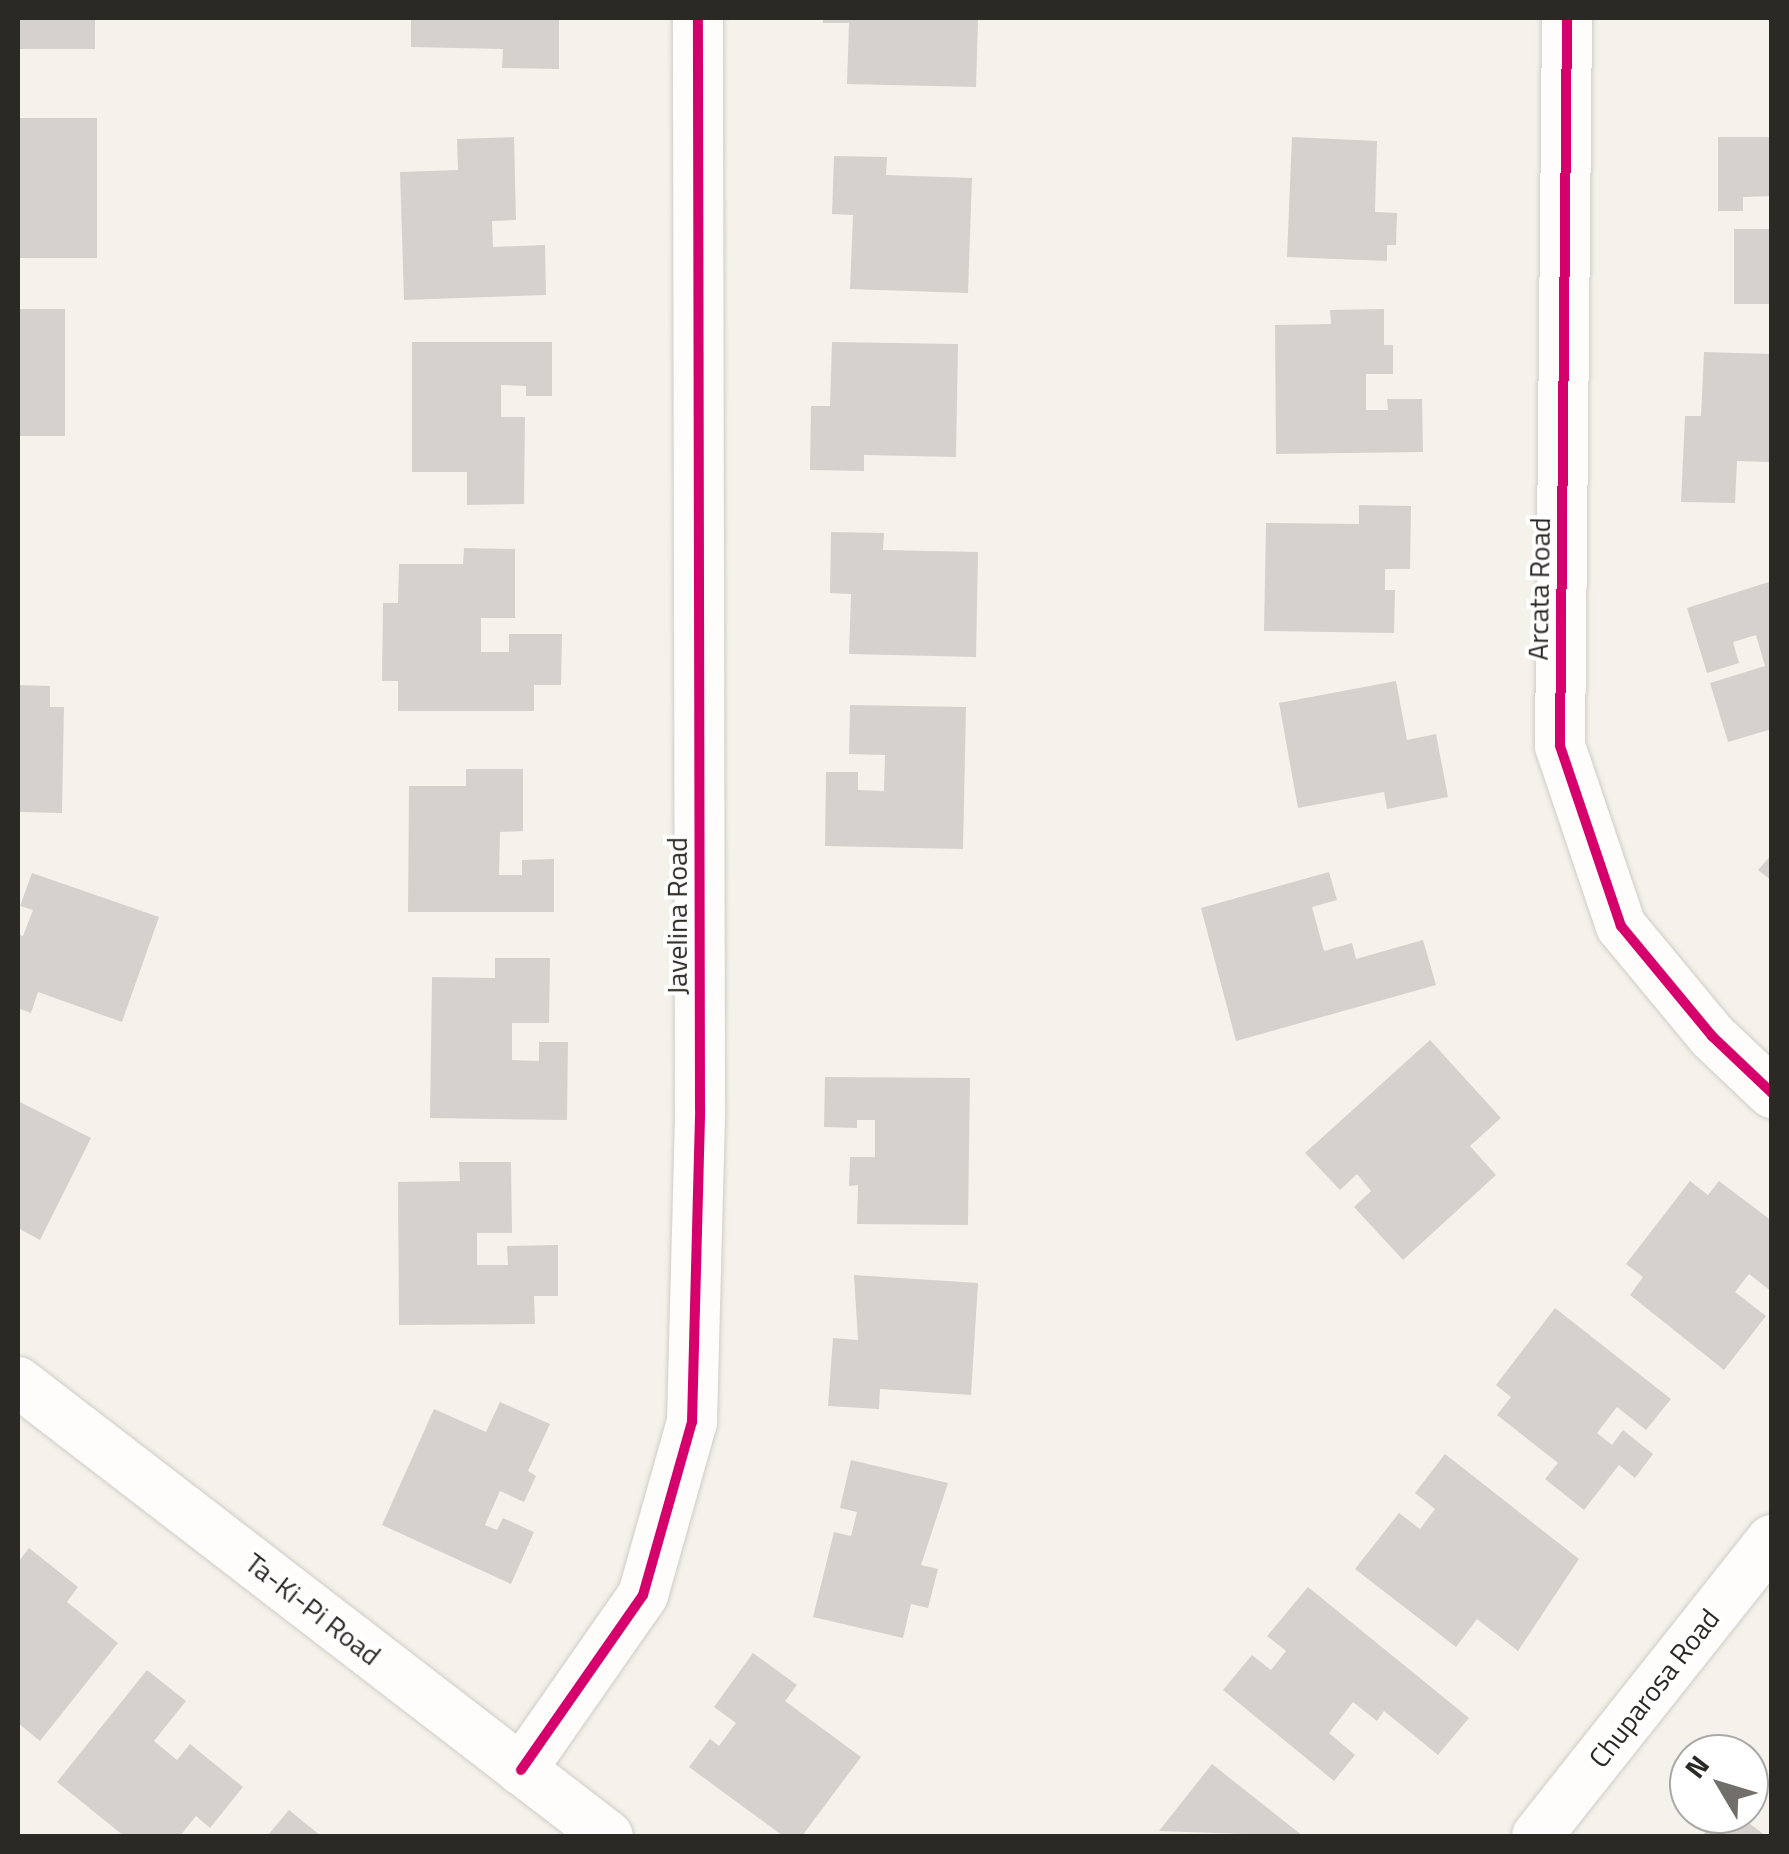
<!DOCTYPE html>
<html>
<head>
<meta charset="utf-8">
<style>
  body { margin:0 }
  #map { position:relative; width:1789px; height:1854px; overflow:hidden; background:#f5f2eb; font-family:"Titillium Web",sans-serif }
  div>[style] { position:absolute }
  .building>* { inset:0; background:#d5d2cd; transform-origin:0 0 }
  .roads { filter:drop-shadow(0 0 2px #cfcdc7) drop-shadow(0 0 2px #cfcdc7) }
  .street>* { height:50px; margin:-25px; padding:0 25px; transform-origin:25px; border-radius:25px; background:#fefdfc }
  .cycleway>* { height:10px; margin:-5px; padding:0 5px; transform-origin:5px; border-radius:5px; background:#d6006c }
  span { translate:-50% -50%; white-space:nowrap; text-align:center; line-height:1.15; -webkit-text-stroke:8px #fff; paint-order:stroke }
  .street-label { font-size:28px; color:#2b2924 }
  .frame { position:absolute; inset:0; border:20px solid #2b2924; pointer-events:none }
  .north { position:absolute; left:1669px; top:1734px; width:100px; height:100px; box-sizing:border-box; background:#fff; border:2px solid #aaa9a7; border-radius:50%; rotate:308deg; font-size:28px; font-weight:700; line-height:40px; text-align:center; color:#2b2924 }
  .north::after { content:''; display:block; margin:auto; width:35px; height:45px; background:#726f6a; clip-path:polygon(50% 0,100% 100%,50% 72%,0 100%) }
</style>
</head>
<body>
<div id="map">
  <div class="building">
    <div style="left:18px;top:18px;width:77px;height:31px"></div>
    <div style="clip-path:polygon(411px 18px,559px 18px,559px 69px,502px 68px,503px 49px,411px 47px)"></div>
    <div style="clip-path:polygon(823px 18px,978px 18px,976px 87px,847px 84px,849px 23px,823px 23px)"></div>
    <div style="left:18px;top:118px;width:79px;height:140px"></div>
    <div style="clip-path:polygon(514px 137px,516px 220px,492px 221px,493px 247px,545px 245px,546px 295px,404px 300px,400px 172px,458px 170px,457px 139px)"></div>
    <div style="clip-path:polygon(1292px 137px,1377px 141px,1375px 212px,1397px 213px,1396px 245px,1387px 245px,1387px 261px,1287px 257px)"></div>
    <div style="clip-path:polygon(1718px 137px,1772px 137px,1772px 196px,1743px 197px,1743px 211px,1718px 211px)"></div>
    <div style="clip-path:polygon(834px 156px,887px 157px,886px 175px,972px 178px,968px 293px,850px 289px,853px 215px,832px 214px)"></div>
    <div style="left:1734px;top:229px;width:38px;height:75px"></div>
    <div style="left:65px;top:309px;width:127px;height:47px;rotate:90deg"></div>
    <div style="clip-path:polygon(1384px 309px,1384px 345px,1393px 345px,1393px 374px,1366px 374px,1366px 410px,1388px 410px,1387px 399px,1422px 399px,1423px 452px,1276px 454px,1275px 325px,1331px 324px,1330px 310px)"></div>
    <div style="clip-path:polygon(412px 342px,552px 342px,552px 396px,526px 396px,526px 386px,501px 385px,501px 417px,525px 417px,524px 504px,467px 505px,467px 472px,412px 472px)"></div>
    <div style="clip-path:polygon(832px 342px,958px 344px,956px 457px,864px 455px,864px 471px,810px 470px,811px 406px,830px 406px)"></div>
    <div style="clip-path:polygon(1704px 352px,1772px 354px,1772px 462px,1737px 461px,1735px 503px,1681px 502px,1685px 416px,1701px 416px)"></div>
    <div style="clip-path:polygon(1359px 505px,1411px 506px,1410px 569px,1385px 569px,1385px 590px,1395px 590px,1394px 633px,1264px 631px,1266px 523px,1359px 524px)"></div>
    <div style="clip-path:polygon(831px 532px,884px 533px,883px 550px,978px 552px,976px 657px,849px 654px,851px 594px,830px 593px)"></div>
    <div style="clip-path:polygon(464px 548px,515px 549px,515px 618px,481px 618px,481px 652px,509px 652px,509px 634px,562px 634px,561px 685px,534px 685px,534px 711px,398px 711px,398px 681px,382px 681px,383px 603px,398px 603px,399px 564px,463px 564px)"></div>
    <div style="clip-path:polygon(1772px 581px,1772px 729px,1728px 742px,1710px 683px,1765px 666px,1756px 635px,1733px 642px,1739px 663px,1707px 673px,1687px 608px)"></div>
    <div style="clip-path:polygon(1396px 681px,1407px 740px,1436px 734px,1448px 797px,1387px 809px,1384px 792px,1298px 808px,1279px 703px)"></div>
    <div style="clip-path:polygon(18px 685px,50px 686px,50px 707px,64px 707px,62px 813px,18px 812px)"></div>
    <div style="clip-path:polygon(850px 705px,966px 707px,963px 849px,825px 846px,826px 772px,858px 772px,858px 790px,884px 791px,885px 755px,849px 754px)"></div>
    <div style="clip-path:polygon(466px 769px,523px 769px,523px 831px,500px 832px,499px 875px,522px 875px,522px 860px,554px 859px,554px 912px,408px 912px,409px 786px,466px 786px)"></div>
    <div style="clip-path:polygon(1772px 854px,1772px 881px,1758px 870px)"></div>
    <div style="clip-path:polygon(1329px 872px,1337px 900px,1312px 907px,1324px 951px,1352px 943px,1356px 959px,1423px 940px,1436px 985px,1236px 1041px,1201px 908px)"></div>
    <div style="clip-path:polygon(32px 873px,159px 917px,122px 1022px,38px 992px,31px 1013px,18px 1008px,18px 934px,23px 936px,33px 910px,20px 906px)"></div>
    <div style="clip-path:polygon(495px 958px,550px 958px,549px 1023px,512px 1023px,512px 1060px,539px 1061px,539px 1042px,568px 1042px,567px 1120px,430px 1118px,432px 977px,495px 978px)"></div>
    <div style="clip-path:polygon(1430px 1040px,1501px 1118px,1470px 1146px,1496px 1175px,1403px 1260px,1354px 1207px,1371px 1191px,1357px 1174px,1340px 1190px,1305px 1153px)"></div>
    <div style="clip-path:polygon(825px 1077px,970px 1078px,968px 1225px,857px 1224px,858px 1185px,849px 1186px,850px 1157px,875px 1157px,875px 1120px,857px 1120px,857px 1128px,824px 1127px)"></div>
    <div style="clip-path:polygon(18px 1101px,91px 1138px,40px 1240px,18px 1228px)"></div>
    <div style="clip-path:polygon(459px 1162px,511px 1162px,512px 1233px,477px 1233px,477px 1265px,508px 1265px,507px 1246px,558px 1245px,558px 1296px,534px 1296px,535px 1324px,399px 1325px,398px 1182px,460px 1181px)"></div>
    <div style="clip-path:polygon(1690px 1181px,1708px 1195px,1719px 1181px,1772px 1221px,1772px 1292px,1749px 1274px,1735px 1292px,1766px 1316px,1724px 1370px,1630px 1295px,1643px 1277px,1626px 1264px)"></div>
    <div style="clip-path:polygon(854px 1275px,978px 1283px,971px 1395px,880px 1389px,879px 1409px,828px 1406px,833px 1338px,858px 1340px)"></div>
    <div style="clip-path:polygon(1555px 1308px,1671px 1399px,1646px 1430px,1617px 1407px,1597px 1433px,1612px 1445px,1623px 1430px,1653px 1454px,1635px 1478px,1619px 1465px,1584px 1510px,1545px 1479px,1558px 1463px,1497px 1415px,1511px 1397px,1496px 1385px)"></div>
    <div style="clip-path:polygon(500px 1402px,550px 1424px,528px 1471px,536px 1476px,524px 1502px,500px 1491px,485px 1525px,497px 1530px,503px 1518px,534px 1532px,511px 1584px,382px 1525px,434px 1409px,486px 1432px)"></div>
    <div style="clip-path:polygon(1445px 1454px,1579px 1559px,1518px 1651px,1477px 1619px,1456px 1647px,1355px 1569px,1399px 1513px,1420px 1529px,1435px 1509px,1415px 1493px)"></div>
    <div style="clip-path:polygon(851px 1460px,948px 1483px,921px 1565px,938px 1569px,928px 1608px,911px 1604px,903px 1638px,813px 1617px,834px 1532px,851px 1536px,857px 1512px,840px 1508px)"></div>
    <div style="clip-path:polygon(29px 1548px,78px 1587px,67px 1602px,118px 1643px,40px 1741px,18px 1723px,18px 1562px)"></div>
    <div style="clip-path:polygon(1308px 1587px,1469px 1718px,1438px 1755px,1384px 1711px,1377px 1721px,1353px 1702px,1329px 1733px,1355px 1755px,1334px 1781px,1223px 1690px,1252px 1655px,1271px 1670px,1286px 1651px,1267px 1636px)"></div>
    <div style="clip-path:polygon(753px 1653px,797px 1685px,785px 1701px,861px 1757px,802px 1836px,783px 1836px,689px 1767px,710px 1739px,719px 1746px,736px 1723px,714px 1707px)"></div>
    <div style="clip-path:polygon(147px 1670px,186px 1701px,154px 1741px,177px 1760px,190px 1744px,243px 1787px,210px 1828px,196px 1816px,180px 1836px,124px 1836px,57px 1782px)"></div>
    <div style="clip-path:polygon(1212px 1764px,1303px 1836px,1159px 1831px)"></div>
    <div style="clip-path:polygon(289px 1810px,321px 1836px,267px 1836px)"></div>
    <div style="clip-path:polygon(1719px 1814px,1737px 1814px,1766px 1836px,1702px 1836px)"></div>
  </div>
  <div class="roads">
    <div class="street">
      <div style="left:1567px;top:18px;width:728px;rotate:90.55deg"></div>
      <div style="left:1560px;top:746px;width:190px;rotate:71.3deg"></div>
      <div style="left:1621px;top:926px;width:143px;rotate:50.4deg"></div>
      <div style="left:1712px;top:1036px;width:83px;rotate:43.5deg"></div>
      <div style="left:18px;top:1382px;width:744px;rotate:37.58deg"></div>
      <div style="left:521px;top:1770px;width:213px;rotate:-55.1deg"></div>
      <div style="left:643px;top:1595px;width:180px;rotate:-74.2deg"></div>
      <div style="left:692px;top:1422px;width:313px;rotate:-88.5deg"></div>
      <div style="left:700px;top:1109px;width:1091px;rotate:-90.11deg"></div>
      <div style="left:1537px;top:1836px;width:378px;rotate:-51.6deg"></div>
    </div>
  </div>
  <div class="cycleway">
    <div style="left:1567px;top:18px;width:728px;rotate:90.55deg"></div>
    <div style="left:1560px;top:746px;width:190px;rotate:71.3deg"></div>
    <div style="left:1621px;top:926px;width:143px;rotate:50.4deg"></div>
    <div style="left:1712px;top:1036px;width:83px;rotate:43.5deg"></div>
    <div style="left:521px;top:1770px;width:213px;rotate:-55.1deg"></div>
    <div style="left:643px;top:1595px;width:180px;rotate:-74.2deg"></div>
    <div style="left:692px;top:1422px;width:313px;rotate:-88.5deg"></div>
    <div style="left:700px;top:1109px;width:1091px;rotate:-90.11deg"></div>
  </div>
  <div class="street-label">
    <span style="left:1539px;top:589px;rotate:-89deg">Arcata Road</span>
    <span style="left:677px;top:916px;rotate:-90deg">Javelina Road</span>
    <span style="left:313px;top:1609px;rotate:38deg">Ta-Ki-Pi Road</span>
    <span style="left:1654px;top:1688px;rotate:-52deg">Chuparosa Road</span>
  </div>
  <div class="frame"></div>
  <div class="north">N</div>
</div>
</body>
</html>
